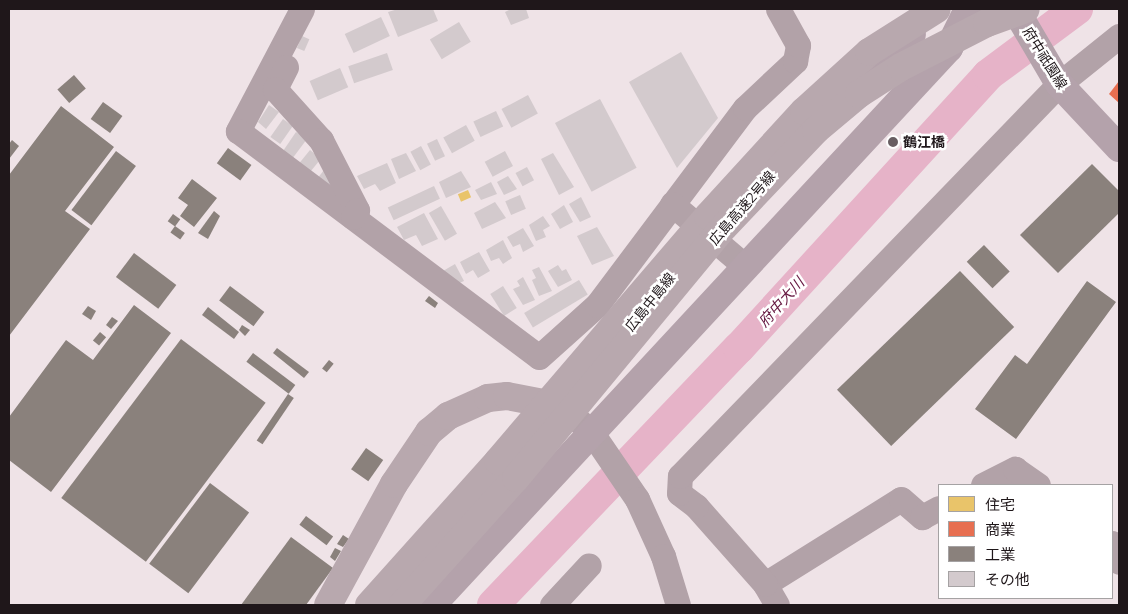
<!DOCTYPE html>
<html>
<head>
<meta charset="utf-8">
<style>
  body { margin:0 }
  #map { position:relative; width:1128px; height:614px; overflow:hidden; background:#efe3e7; font-family:Montserrat,"Noto Sans JP",sans-serif }
  div>[style] { position:absolute }
  .homes>* { inset:0; background:#e9c46a; transform-origin:0 0 }
  .shops>* { inset:0; background:#e76f51 }
  .industry>* { inset:0; background:#8a817c; transform-origin:0 0 }
  .river>* { height:32px; margin:-16px; padding:0 16px; transform-origin:16px; border-radius:16px; background:#e6b3c8 }
  .building>* { inset:0; background:#d3cacd; transform-origin:0 0 }
  .minor>* { height:25px; margin:-12.5px; padding:0 12.5px; transform-origin:12.5px; border-radius:12.5px; background:#b2a2a8 }
  .major>* { height:28px; margin:-14px; padding:0 14px; transform-origin:14px; border-radius:14px; background:#b4a2ab }
  .highway>* { height:28px; margin:-14px; padding:0 14px; transform-origin:14px; border-radius:14px; background:#b8a8ae }
  .highway-bridge>* { height:28px; margin:-14px; padding:0 14px; transform-origin:14px; border-radius:14px; background:#b8a8ae }
  .dots>* { width:14px; height:14px; translate:-50% -50%; box-sizing:border-box; border:2px solid #fff; border-radius:50% }
  span { translate:-50% -50%; white-space:nowrap; text-align:center; line-height:1.15; -webkit-text-stroke:5px #fff; paint-order:stroke }
  .street-label { font-size:14px; color:#1f171a }
  .poi-label { font-size:14px; color:#1f171a; font-weight:700 }
  .left { translate:0 -50%; text-align:left }
  .water-label { font-size:15px; color:#651740; font-style:italic }
  .frame { position:absolute; inset:0; border:10px solid #1f171a; pointer-events:none }
  .legend { position:absolute; left:938px; top:484px; width:175px; height:115px; box-sizing:border-box; background:#fff; border:1px solid #a5a2a3; margin:0; padding:6px 9px; list-style:none; font-size:15px; color:#1f171a }
  .legend li { display:flex; align-items:center; gap:10px; height:25px }
  .legend b { width:25px; border:1px solid #a5a2a3 }
</style>
</head>
<body>
<div id="map">
  <div class="homes">
    <div style="left:468px;top:190px;width:8px;height:11px;rotate:67deg"></div>
  </div>
  <div class="shops">
    <div style="clip-path:polygon(1119px 81px,1119px 103px,1109px 94px)"></div>
  </div>
  <div class="industry">
    <div style="left:74px;top:75px;width:18px;height:22px;rotate:49deg"></div>
    <div style="left:103px;top:102px;width:24px;height:21px;rotate:36deg"></div>
    <div style="clip-path:polygon(61px 106px,114px 147px,65px 211px,90px 229px,9px 336px,9px 175px)"></div>
    <div style="clip-path:polygon(12px 140px,19px 146px,9px 159px,9px 144px)"></div>
    <div style="left:228px;top:148px;width:29px;height:19px;rotate:36deg"></div>
    <div style="left:116px;top:151px;width:25px;height:74px;rotate:37deg"></div>
    <div style="clip-path:polygon(1092px 164px,1119px 191px,1119px 213px,1058px 273px,1020px 235px)"></div>
    <div style="clip-path:polygon(192px 179px,217px 198px,194px 227px,180px 216px,188px 205px,178px 198px)"></div>
    <div style="clip-path:polygon(214px 211px,220px 216px,208px 239px,198px 233px)"></div>
    <div style="left:173px;top:214px;width:9px;height:9px;rotate:36deg"></div>
    <div style="left:175px;top:226px;width:12px;height:8px;rotate:35deg"></div>
    <div style="left:984px;top:245px;width:37px;height:24px;rotate:46deg"></div>
    <div style="left:134px;top:253px;width:53px;height:30px;rotate:37deg"></div>
    <div style="left:960px;top:271px;width:78px;height:171px;rotate:46deg"></div>
    <div style="clip-path:polygon(1087px 281px,1116px 302px,1016px 439px,975px 409px,1015px 355px,1027px 364px)"></div>
    <div style="left:230px;top:286px;width:43px;height:18px;rotate:37deg"></div>
    <div style="clip-path:polygon(429px 296px,438px 303px,435px 308px,425px 301px)"></div>
    <div style="clip-path:polygon(134px 305px,171px 333px,51px 492px,9px 460px,9px 417px,66px 340px,93px 360px)"></div>
    <div style="clip-path:polygon(88px 306px,96px 311px,91px 320px,82px 314px)"></div>
    <div style="clip-path:polygon(208px 307px,239px 332px,234px 339px,202px 315px)"></div>
    <div style="clip-path:polygon(112px 317px,118px 321px,111px 329px,106px 325px)"></div>
    <div style="clip-path:polygon(242px 325px,250px 330px,245px 336px,239px 330px)"></div>
    <div style="left:100px;top:332px;width:8px;height:11px;rotate:40deg"></div>
    <div style="left:181px;top:339px;width:106px;height:199px;rotate:37deg"></div>
    <div style="clip-path:polygon(277px 348px,309px 372px,304px 378px,273px 353px)"></div>
    <div style="left:253px;top:353px;width:53px;height:11px;rotate:37deg"></div>
    <div style="left:329px;top:360px;width:6px;height:11px;rotate:39deg"></div>
    <div style="left:288px;top:394px;width:7px;height:56px;rotate:34deg"></div>
    <div style="left:366px;top:448px;width:21px;height:26px;rotate:35deg"></div>
    <div style="left:210px;top:483px;width:49px;height:101px;rotate:37deg"></div>
    <div style="left:306px;top:516px;width:34px;height:11px;rotate:37deg"></div>
    <div style="clip-path:polygon(343px 535px,349px 539px,343px 547px,337px 544px)"></div>
    <div style="clip-path:polygon(291px 537px,333px 568px,306px 605px,241px 605px)"></div>
    <div style="clip-path:polygon(335px 548px,341px 551px,335px 561px,330px 557px)"></div>
  </div>
  <div class="river">
    <div style="left:493px;top:605px;width:356px;rotate:-46.3deg"></div>
    <div style="left:739px;top:348px;width:369px;rotate:-47.6deg"></div>
    <div style="left:988px;top:75px;width:111px;rotate:-36.6deg"></div>
  </div>
  <div class="building">
    <div style="clip-path:polygon(398px 9px,433px 9px,438px 21px,398px 37px,388px 12px)"></div>
    <div style="clip-path:polygon(511px 9px,526px 9px,529px 18px,511px 25px,505px 12px)"></div>
    <div style="left:381px;top:17px;width:21px;height:40px;rotate:65deg"></div>
    <div style="left:459px;top:22px;width:23px;height:34px;rotate:59deg"></div>
    <div style="left:302px;top:36px;width:8px;height:13px;rotate:23deg"></div>
    <div style="clip-path:polygon(681px 52px,718px 118px,677px 168px,629px 82px)"></div>
    <div style="left:387px;top:53px;width:18px;height:41px;rotate:71deg"></div>
    <div style="left:340px;top:68px;width:21px;height:33px;rotate:67deg"></div>
    <div style="left:528px;top:95px;width:21px;height:30px;rotate:62deg"></div>
    <div style="left:600px;top:99px;width:78px;height:51px;rotate:62deg"></div>
    <div style="clip-path:polygon(269px 105px,279px 112px,266px 129px,258px 122px)"></div>
    <div style="left:496px;top:111px;width:17px;height:25px;rotate:65deg"></div>
    <div style="left:283px;top:119px;width:12px;height:22px;rotate:35deg"></div>
    <div style="left:466px;top:125px;width:18px;height:26px;rotate:61deg"></div>
    <div style="clip-path:polygon(296px 132px,307px 139px,292px 159px,283px 151px)"></div>
    <div style="left:437px;top:139px;width:19px;height:11px;rotate:65deg"></div>
    <div style="left:421px;top:146px;width:21px;height:12px;rotate:62deg"></div>
    <div style="left:310px;top:150px;width:14px;height:20px;rotate:39deg"></div>
    <div style="left:505px;top:151px;width:17px;height:23px;rotate:62deg"></div>
    <div style="clip-path:polygon(406px 153px,416px 171px,399px 179px,391px 159px)"></div>
    <div style="clip-path:polygon(553px 153px,574px 187px,559px 195px,541px 159px)"></div>
    <div style="clip-path:polygon(387px 163px,396px 183px,380px 191px,375px 184px,364px 189px,357px 176px)"></div>
    <div style="left:527px;top:167px;width:15px;height:13px;rotate:62deg"></div>
    <div style="clip-path:polygon(324px 170px,342px 191px,317px 179px)"></div>
    <div style="clip-path:polygon(461px 171px,471px 187px,446px 198px,439px 182px)"></div>
    <div style="clip-path:polygon(508px 176px,517px 189px,504px 195px,497px 182px)"></div>
    <div style="clip-path:polygon(491px 182px,497px 194px,481px 200px,475px 190px)"></div>
    <div style="left:434px;top:186px;width:14px;height:51px;rotate:65deg"></div>
    <div style="left:520px;top:195px;width:15px;height:16px;rotate:67deg"></div>
    <div style="clip-path:polygon(581px 197px,591px 217px,580px 222px,569px 204px)"></div>
    <div style="clip-path:polygon(495px 202px,506px 218px,482px 229px,474px 213px)"></div>
    <div style="clip-path:polygon(564px 205px,573px 222px,560px 229px,551px 214px)"></div>
    <div style="left:441px;top:206px;width:32px;height:14px;rotate:60deg"></div>
    <div style="clip-path:polygon(424px 213px,438px 239px,422px 246px,416px 235px,404px 240px,397px 227px)"></div>
    <div style="clip-path:polygon(543px 216px,550px 226px,543px 230px,546px 237px,536px 241px,529px 225px)"></div>
    <div style="clip-path:polygon(597px 227px,614px 256px,592px 265px,577px 236px)"></div>
    <div style="clip-path:polygon(523px 228px,534px 246px,523px 252px,520px 244px,513px 247px,507px 237px)"></div>
    <div style="clip-path:polygon(503px 240px,512px 258px,503px 264px,499px 258px,491px 261px,486px 250px)"></div>
    <div style="clip-path:polygon(479px 252px,490px 271px,478px 278px,473px 270px,466px 274px,460px 262px)"></div>
    <div style="clip-path:polygon(455px 264px,464px 281px,457px 284px,443px 271px)"></div>
    <div style="clip-path:polygon(558px 265px,562px 271px,566px 269px,572px 280px,558px 287px,548px 271px)"></div>
    <div style="clip-path:polygon(539px 267px,552px 291px,539px 296px,532px 280px,536px 278px,532px 270px)"></div>
    <div style="clip-path:polygon(523px 277px,535px 300px,523px 305px,513px 289px,520px 286px,517px 281px)"></div>
    <div style="left:579px;top:280px;width:17px;height:64px;rotate:59deg"></div>
    <div style="left:503px;top:286px;width:26px;height:15px;rotate:58deg"></div>
  </div>
  <div class="minor">
    <div style="left:302px;top:9px;width:138px;rotate:117.7deg"></div>
    <div style="left:238px;top:131px;width:376px;rotate:36.9deg"></div>
    <div style="left:539px;top:357px;width:78px;rotate:-41.9deg"></div>
    <div style="left:597px;top:305px;width:246px;rotate:-53.1deg"></div>
    <div style="left:745px;top:108px;width:69px;rotate:-43.2deg"></div>
    <div style="left:795px;top:61px;width:16px;rotate:-79deg"></div>
    <div style="left:798px;top:45px;width:41px;rotate:-119.1deg"></div>
    <div style="left:286px;top:67px;width:25px;rotate:117deg"></div>
    <div style="left:275px;top:89px;width:69px;rotate:48deg"></div>
    <div style="left:321px;top:140px;width:79px;rotate:62.8deg"></div>
    <div style="left:357px;top:210px;width:8px;rotate:120deg"></div>
    <div style="left:672px;top:204px;width:97px;rotate:40.4deg"></div>
    <div style="left:564px;top:407px;width:38px;rotate:43deg"></div>
    <div style="left:592px;top:433px;width:80px;rotate:55.7deg"></div>
    <div style="left:637px;top:499px;width:63px;rotate:65.5deg"></div>
    <div style="left:663px;top:556px;width:51px;rotate:73deg"></div>
    <div style="left:983px;top:485px;width:36px;rotate:-27deg"></div>
    <div style="left:1015px;top:469px;width:28px;rotate:35deg"></div>
    <div style="left:1112px;top:543px;width:20px;rotate:70deg"></div>
    <div style="left:765px;top:584px;width:160px;rotate:-32deg"></div>
    <div style="left:901px;top:499px;width:28px;rotate:41deg"></div>
    <div style="left:922px;top:517px;width:19px;rotate:-28deg"></div>
    <div style="left:552px;top:605px;width:54px;rotate:-47.2deg"></div>
    <div style="left:777px;top:605px;width:24px;rotate:-120deg"></div>
    <div style="left:765px;top:584px;width:104px;rotate:-131.5deg"></div>
    <div style="left:696px;top:506px;width:21px;rotate:-143deg"></div>
    <div style="left:679px;top:493px;width:17px;rotate:-87deg"></div>
    <div style="left:680px;top:476px;width:545px;rotate:-45.97deg"></div>
    <div style="left:1059px;top:84px;width:77px;rotate:-38.7deg"></div>
  </div>
  <div class="major">
    <div style="left:1015px;top:9px;width:87px;rotate:59.6deg"></div>
    <div style="left:1059px;top:84px;width:88px;rotate:46.8deg"></div>
    <div style="left:843px;top:95px;width:92px;rotate:-41.5deg"></div>
    <div style="left:432px;top:605px;width:760px;rotate:-47.13deg"></div>
    <div style="left:949px;top:48px;width:43px;rotate:-64deg"></div>
  </div>
  <div class="highway">
    <div style="left:328px;top:605px;width:138px;rotate:-61.4deg"></div>
    <div style="left:394px;top:484px;width:63px;rotate:-56.1deg"></div>
    <div style="left:429px;top:432px;width:25px;rotate:-40deg"></div>
    <div style="left:448px;top:416px;width:44px;rotate:-24.2deg"></div>
    <div style="left:488px;top:398px;width:19px;rotate:-6deg"></div>
    <div style="left:507px;top:396px;width:58px;rotate:10.9deg"></div>
    <div style="left:369px;top:605px;width:193px;rotate:-48.1deg"></div>
    <div style="left:402px;top:605px;width:171px;rotate:-48.1deg"></div>
  </div>
  <div class="highway-bridge">
    <div style="left:498px;top:461px;width:323px;rotate:-49.4deg"></div>
    <div style="left:708px;top:216px;width:142px;rotate:-47.6deg"></div>
    <div style="left:804px;top:111px;width:88px;rotate:-42.2deg"></div>
    <div style="left:869px;top:52px;width:80px;rotate:-32.3deg"></div>
    <div style="left:516px;top:478px;width:326px;rotate:-50.4deg"></div>
    <div style="left:724px;top:227px;width:134px;rotate:-46.5deg"></div>
    <div style="left:816px;top:130px;width:56px;rotate:-39.9deg"></div>
    <div style="left:859px;top:94px;width:50px;rotate:-32.7deg"></div>
    <div style="left:901px;top:67px;width:97px;rotate:-27.1deg"></div>
    <div style="left:987px;top:23px;width:41px;rotate:-19.7deg"></div>
  </div>
  <div class="dots">
    <div style="left:893px;top:142px;background:#685e62"></div>
  </div>
  <div class="street-label">
    <span style="left:1045px;top:58px;rotate:58deg">府中祇園線</span>
    <span style="left:742px;top:208px;rotate:-49deg">広島高速2号線</span>
    <span style="left:650px;top:302px;rotate:-51deg">広島中島線</span>
  </div>
  <div class="poi-label">
    <span class="left" style="left:903px;top:142px">鶴江橋</span>
  </div>
  <div class="water-label">
    <span style="left:781px;top:302px;rotate:-48deg">府中大川</span>
  </div>
  <div class="frame"></div>
  <ul class="legend">
  <li><b style="height:14px;background:#e9c46a"></b>住宅</li>
  <li><b style="height:14px;background:#e76f51"></b>商業</li>
  <li><b style="height:14px;background:#8a817c"></b>工業</li>
  <li><b style="height:14px;background:#d3cacd"></b>その他</li>
  </ul>
</div>
</body>
</html>
